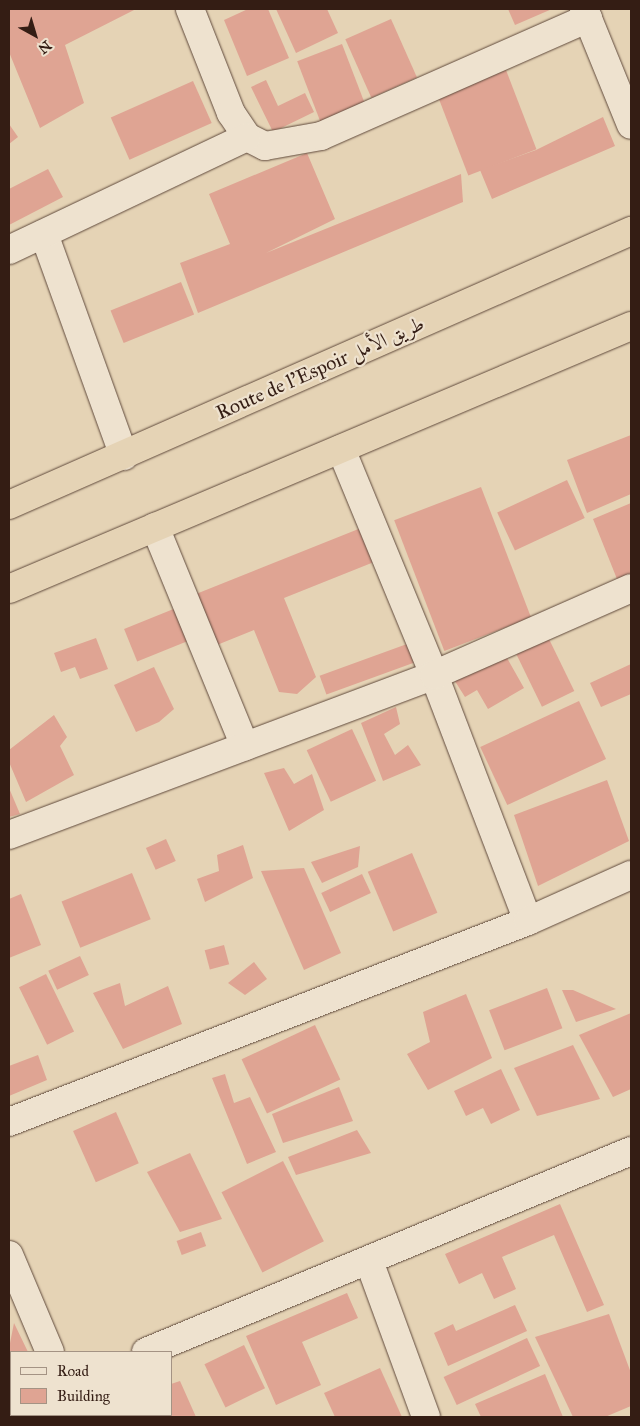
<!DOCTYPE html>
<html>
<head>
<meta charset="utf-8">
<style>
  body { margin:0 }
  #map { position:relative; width:640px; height:1426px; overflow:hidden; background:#e5d3b5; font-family:"IM FELL Great Primer",Amiri,serif }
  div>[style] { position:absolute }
  .building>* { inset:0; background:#dfa493; transform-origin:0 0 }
  .roads { filter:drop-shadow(0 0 1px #604a3c) drop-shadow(0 0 1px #604a3c) }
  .street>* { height:28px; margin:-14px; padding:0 14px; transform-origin:14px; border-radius:14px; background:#eee2cf }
  .highway>* { height:28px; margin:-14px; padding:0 14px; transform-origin:14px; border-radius:14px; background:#e5d3b5 }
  span { translate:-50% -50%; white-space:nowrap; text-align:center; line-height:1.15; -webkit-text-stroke:4.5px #eee2cf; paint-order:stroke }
  .street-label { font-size:20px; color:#341d14 }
  .frame { position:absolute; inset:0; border:10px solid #341d14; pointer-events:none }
  .legend { position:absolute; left:10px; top:1351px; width:162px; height:65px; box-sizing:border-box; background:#eee2cf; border:1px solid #a49384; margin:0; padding:6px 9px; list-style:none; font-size:15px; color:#341d14 }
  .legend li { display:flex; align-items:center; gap:10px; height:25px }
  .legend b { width:25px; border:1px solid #a49384 }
  .north { position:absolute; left:10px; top:10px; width:50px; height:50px; -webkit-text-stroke:4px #eee2cf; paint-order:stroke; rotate:141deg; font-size:14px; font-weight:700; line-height:20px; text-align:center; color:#341d14 }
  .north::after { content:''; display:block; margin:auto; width:18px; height:22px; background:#341d14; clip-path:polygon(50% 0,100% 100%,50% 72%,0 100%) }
</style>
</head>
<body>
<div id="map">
  <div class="building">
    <div style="clip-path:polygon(9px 9px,136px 9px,65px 45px,84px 103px,40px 128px,9px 52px)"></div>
    <div style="clip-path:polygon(248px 9px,268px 9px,289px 58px,247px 76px,224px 20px)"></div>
    <div style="clip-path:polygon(276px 9px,327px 9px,338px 33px,296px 53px)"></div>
    <div style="clip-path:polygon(508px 9px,552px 9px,515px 25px)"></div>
    <div style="left:391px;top:19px;width:64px;height:50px;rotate:66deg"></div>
    <div style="left:342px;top:44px;width:68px;height:48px;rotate:69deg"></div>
    <div style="left:506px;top:70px;width:85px;height:73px;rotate:69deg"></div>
    <div style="clip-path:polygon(266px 80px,278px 106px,305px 93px,314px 112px,273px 132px,251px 87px)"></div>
    <div style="left:193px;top:81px;width:46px;height:90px;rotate:66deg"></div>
    <div style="clip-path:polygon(603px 117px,615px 146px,492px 199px,480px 170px,536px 150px)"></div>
    <div style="clip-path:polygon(9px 124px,18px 137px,9px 144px)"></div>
    <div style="clip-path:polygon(307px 153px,335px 219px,266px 253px,461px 174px,463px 202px,198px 313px,180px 263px,230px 244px,209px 194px)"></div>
    <div style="clip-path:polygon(48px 169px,63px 197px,9px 225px,9px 189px)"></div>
    <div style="left:181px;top:282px;width:35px;height:76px;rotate:68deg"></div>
    <div style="clip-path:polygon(631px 435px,631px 494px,587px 513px,567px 460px)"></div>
    <div style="left:567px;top:480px;width:42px;height:77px;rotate:65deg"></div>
    <div style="left:481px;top:487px;width:140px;height:93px;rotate:69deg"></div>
    <div style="clip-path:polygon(631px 503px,631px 577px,619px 584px,593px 519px)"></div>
    <div style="clip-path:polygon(361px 528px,374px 562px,284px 598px,316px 677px,297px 694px,279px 692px,254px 630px,212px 647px,191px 596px)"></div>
    <div style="left:176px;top:608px;width:35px;height:56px;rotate:68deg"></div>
    <div style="left:548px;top:637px;width:60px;height:36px;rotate:64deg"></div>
    <div style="clip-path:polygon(96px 638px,108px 669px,80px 679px,75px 667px,61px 672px,54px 653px)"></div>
    <div style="left:407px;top:644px;width:20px;height:93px;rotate:70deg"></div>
    <div style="clip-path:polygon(502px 649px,524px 688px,488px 709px,477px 690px,465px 697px,453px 678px)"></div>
    <div style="clip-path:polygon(631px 664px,631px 694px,601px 707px,590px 683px)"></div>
    <div style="clip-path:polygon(154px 667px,174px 709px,159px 722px,136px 732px,114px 685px)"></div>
    <div style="left:579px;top:701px;width:64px;height:109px;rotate:65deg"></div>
    <div style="clip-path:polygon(396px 707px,400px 724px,384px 734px,395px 755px,408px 745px,421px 765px,383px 781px,361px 723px)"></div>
    <div style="clip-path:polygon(54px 715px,67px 737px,60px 746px,74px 775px,26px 802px,9px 762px,9px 750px)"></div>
    <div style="left:352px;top:729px;width:57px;height:50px;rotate:65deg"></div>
    <div style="clip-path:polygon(284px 768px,294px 784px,312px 774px,324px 810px,289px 831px,264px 773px)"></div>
    <div style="clip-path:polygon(607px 780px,629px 841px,538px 886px,514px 815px)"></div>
    <div style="clip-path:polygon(9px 788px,20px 814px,9px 817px)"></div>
    <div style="left:166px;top:839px;width:24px;height:22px;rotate:66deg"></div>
    <div style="clip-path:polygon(243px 845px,253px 878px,205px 902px,197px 879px,219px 871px,217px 855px)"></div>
    <div style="clip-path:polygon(360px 846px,358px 867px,322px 883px,311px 862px)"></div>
    <div style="left:412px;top:853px;width:65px;height:48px;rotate:67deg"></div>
    <div style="clip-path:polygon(304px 868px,341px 953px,304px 970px,261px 871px)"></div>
    <div style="left:132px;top:873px;width:50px;height:76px;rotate:68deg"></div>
    <div style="left:362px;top:874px;width:21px;height:45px;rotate:65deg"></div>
    <div style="clip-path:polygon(21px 894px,41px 945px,9px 958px,9px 899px)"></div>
    <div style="left:224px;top:945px;width:20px;height:20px;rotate:75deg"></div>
    <div style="left:80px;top:956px;width:21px;height:35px;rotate:65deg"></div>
    <div style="clip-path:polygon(254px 962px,267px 979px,245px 995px,228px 983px)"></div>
    <div style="left:46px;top:974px;width:64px;height:30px;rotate:64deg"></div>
    <div style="clip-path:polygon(120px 983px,125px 1006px,168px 986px,182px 1024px,123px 1049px,93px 993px)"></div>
    <div style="left:547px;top:988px;width:43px;height:62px;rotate:69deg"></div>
    <div style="clip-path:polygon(562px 990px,573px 990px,616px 1009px,576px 1022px)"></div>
    <div style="clip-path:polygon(466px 994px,492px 1058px,428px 1090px,407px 1054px,430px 1042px,423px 1012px)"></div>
    <div style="clip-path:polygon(631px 1013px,631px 1089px,613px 1097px,579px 1035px)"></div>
    <div style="left:315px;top:1025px;width:60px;height:81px;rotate:65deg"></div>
    <div style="clip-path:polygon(573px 1045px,600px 1099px,537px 1116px,514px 1068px)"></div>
    <div style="clip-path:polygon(38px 1055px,47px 1080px,9px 1096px,9px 1066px)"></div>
    <div style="clip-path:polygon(501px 1069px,520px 1110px,491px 1124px,483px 1108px,466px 1116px,454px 1091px)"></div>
    <div style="clip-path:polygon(225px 1074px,234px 1103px,250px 1097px,276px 1152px,247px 1164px,212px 1078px)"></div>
    <div style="clip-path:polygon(339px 1087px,353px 1121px,283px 1143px,272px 1114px)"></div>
    <div style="left:116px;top:1112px;width:56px;height:47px;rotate:66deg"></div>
    <div style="clip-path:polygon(357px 1130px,371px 1153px,296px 1175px,288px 1157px)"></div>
    <div style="clip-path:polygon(190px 1153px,222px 1219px,180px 1232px,147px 1172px)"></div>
    <div style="left:283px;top:1161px;width:90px;height:69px;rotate:63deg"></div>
    <div style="clip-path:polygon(560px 1204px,604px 1305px,587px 1312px,554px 1235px,502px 1257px,516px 1289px,494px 1299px,482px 1273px,459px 1284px,445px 1254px)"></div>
    <div style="left:201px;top:1232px;width:15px;height:26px;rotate:70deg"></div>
    <div style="clip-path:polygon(347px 1293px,358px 1318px,302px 1342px,321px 1385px,276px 1405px,246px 1336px)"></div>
    <div style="clip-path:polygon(515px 1305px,527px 1331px,448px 1366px,434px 1333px,453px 1324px,456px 1331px)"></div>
    <div style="clip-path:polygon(609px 1314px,631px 1373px,631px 1406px,605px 1417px,573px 1417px,535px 1337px)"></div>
    <div style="clip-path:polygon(14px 1323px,28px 1352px,11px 1352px,9px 1383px,9px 1348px)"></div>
    <div style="left:527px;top:1338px;width:31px;height:92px;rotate:65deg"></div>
    <div style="left:244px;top:1345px;width:48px;height:44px;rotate:64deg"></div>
    <div style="clip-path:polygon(380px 1368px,402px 1417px,335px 1417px,324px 1393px)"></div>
    <div style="clip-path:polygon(545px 1374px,563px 1417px,481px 1417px,475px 1404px)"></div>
    <div style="clip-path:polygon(180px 1381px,196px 1417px,109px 1417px,171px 1415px,171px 1384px)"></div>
    <div style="clip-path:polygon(61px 1415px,103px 1415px,104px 1417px,55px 1417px)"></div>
  </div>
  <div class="roads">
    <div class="street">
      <div style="left:190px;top:9px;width:112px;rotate:68.5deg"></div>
      <div style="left:231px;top:113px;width:29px;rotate:56deg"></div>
      <div style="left:247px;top:137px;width:20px;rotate:27deg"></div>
      <div style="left:265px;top:146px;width:57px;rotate:-10.1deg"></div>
      <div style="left:321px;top:136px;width:292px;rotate:-23.8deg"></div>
      <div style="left:584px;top:9px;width:125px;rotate:67.9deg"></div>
      <div style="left:44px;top:234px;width:236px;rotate:70.2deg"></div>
      <div style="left:9px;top:250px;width:263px;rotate:-25.4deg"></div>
      <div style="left:341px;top:449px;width:244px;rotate:67.6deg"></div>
      <div style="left:434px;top:675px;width:263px;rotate:69.1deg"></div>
      <div style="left:155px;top:527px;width:237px;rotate:67.7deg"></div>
      <div style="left:9px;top:835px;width:454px;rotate:-20.6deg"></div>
      <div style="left:434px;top:675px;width:215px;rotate:-23.8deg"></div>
      <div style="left:9px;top:1122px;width:557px;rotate:-21.17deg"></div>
      <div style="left:528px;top:921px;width:113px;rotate:-24.1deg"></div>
      <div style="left:9px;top:1255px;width:105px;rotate:67.1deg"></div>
      <div style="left:369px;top:1261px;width:166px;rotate:69.9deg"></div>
      <div style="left:146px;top:1352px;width:525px;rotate:-22.51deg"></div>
      <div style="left:9px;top:1408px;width:2px;rotate:-27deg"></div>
    </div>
    <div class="highway">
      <div style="left:9px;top:505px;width:680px;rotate:-23.77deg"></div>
      <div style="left:9px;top:589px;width:675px;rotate:-22.92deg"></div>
    </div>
  </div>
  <div class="street-label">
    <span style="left:320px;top:368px;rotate:-24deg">Route de l’Espoir طريق الأمل</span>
  </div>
  <div class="frame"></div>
  <ul class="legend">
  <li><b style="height:6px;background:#eee2cf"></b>Road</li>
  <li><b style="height:14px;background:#dfa493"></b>Building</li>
  </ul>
  <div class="north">N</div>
</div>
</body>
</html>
